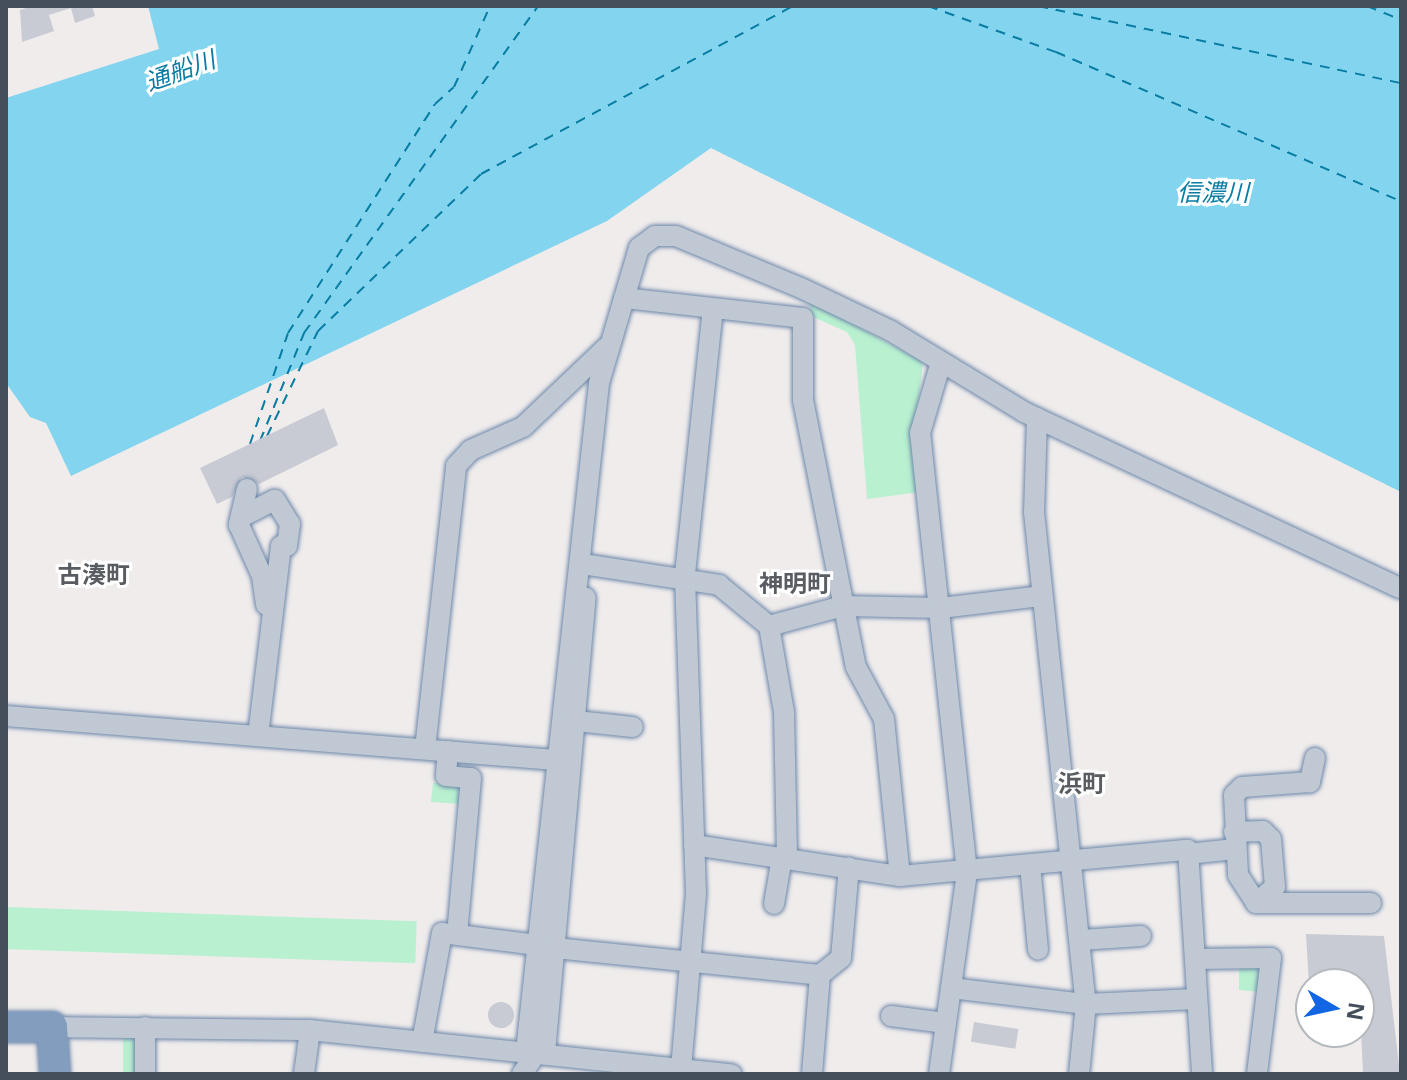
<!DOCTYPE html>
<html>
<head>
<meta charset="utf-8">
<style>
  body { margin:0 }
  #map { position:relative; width:1407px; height:1080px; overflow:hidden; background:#f0ecec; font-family:"Noto Sans","Noto Sans JP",sans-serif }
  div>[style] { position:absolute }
  .green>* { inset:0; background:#b8f0d0; transform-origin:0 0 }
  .water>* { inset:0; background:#83d4ee }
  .ferry>* { height:2px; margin-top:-1px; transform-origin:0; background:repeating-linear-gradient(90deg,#087ca3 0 10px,transparent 0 18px) }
  .building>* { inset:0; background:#c8cbd3; transform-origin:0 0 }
  .round { border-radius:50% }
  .roads { filter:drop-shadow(0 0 2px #6d88aa) drop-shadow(0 0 2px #6d88aa) }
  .minor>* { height:20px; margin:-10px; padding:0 10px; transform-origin:10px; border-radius:10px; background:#bfc8d3 }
  .highway>* { height:30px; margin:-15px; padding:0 15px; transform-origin:15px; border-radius:15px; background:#829dbe }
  span { translate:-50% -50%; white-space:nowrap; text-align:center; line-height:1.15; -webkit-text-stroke:6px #fff; paint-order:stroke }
  .water-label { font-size:24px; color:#087ca3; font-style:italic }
  .neighbourhood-label { font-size:24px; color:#595d62; font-weight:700 }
  .frame { position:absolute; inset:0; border:8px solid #444f5b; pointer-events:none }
  .north { position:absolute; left:1295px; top:968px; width:80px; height:80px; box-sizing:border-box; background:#fff; border:2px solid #b4b9bd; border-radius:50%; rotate:99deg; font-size:22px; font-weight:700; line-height:32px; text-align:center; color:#444f5b }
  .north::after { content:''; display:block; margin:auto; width:28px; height:36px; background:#1266e4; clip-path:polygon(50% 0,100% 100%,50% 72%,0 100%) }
</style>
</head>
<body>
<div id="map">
  <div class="green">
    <div style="clip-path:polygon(810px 301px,923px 362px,915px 431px,920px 492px,867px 499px,855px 345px,847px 332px,811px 316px)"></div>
    <div style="clip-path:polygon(433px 783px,459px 785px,463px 804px,431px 802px)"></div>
    <div style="left:6px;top:907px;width:411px;height:42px;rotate:2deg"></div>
    <div style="clip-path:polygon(1239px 966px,1259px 966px,1261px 992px,1239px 990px)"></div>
    <div style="left:123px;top:1027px;width:22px;height:47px"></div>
  </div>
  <div class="water">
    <div style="clip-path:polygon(148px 6px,1401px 6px,1401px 492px,711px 148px,607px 221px,71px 476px,46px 423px,30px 417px,6px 383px,6px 98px,159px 49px)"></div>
  </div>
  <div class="ferry">
    <div style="left:928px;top:6px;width:136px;rotate:19.8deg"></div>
    <div style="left:1056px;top:52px;width:376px;rotate:23.4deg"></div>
    <div style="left:1038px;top:6px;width:371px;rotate:12deg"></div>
    <div style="left:1367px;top:6px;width:37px;rotate:22deg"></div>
    <div style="left:267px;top:436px;width:117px;rotate:-64.1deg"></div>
    <div style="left:318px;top:331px;width:226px;rotate:-43.9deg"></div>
    <div style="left:481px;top:174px;width:354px;rotate:-28.3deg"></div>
    <div style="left:260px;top:441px;width:117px;rotate:-67.8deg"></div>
    <div style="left:304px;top:333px;width:402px;rotate:-54.4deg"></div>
    <div style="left:250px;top:444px;width:117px;rotate:-71.1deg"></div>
    <div style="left:288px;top:333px;width:272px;rotate:-57.3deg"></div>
    <div style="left:435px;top:104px;width:25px;rotate:-42deg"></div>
    <div style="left:454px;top:87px;width:89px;rotate:-66deg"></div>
  </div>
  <div class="building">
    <div style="clip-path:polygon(32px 6px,71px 6px,71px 8px,49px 15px,54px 31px,22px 42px,20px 10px)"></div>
    <div style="clip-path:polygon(92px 6px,95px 16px,75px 23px,71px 8px)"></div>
    <div style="clip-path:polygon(324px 408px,338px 445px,259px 484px,242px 477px,232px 497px,217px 504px,200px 468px)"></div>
    <div style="clip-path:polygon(1306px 934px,1384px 936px,1400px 1074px,1363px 1074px,1359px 984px,1309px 985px)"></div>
    <div class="round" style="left:488px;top:1002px;width:26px;height:26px"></div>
    <div style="left:974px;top:1022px;width:45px;height:20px;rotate:9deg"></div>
  </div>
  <div class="roads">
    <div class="minor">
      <div style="left:624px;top:298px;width:180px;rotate:6.4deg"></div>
      <div style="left:803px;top:318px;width:82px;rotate:90deg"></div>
      <div style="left:803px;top:400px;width:272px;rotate:78.8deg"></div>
      <div style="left:856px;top:667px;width:59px;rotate:61.7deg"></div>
      <div style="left:884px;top:719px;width:158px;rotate:84.2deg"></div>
      <div style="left:1037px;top:418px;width:94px;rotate:91.8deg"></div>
      <div style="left:1034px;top:512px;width:495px;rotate:84deg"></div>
      <div style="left:1086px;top:1004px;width:70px;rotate:95.7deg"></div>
      <div style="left:247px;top:489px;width:37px;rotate:103deg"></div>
      <div style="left:239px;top:525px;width:56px;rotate:65.7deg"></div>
      <div style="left:262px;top:576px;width:29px;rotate:82deg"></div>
      <div style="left:241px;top:517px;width:38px;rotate:-27deg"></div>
      <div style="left:275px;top:500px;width:28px;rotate:58deg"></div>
      <div style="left:290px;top:524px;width:22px;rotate:98deg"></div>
      <div style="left:287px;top:546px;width:6px;rotate:180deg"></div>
      <div style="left:281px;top:546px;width:191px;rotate:96.9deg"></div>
      <div style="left:589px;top:565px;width:132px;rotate:8.7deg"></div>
      <div style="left:719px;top:585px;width:65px;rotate:39.4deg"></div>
      <div style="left:769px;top:626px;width:87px;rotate:80.1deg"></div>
      <div style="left:784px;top:712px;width:145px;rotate:88.8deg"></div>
      <div style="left:769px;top:626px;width:77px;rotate:-15.1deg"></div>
      <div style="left:843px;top:606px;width:98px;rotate:1.2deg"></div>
      <div style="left:941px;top:608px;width:102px;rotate:-6.8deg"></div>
      <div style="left:6px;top:716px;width:564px;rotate:4.58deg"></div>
      <div style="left:576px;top:721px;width:57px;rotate:6deg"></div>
      <div style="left:425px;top:749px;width:285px;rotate:-83.7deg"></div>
      <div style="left:456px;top:466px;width:22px;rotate:-47deg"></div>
      <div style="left:471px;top:450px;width:57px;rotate:-23.9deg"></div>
      <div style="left:523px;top:427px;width:116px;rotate:-43.6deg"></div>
      <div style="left:448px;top:751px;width:25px;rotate:95deg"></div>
      <div style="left:446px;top:776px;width:25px;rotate:5deg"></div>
      <div style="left:471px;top:778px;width:148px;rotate:95.1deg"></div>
      <div style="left:1315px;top:758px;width:25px;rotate:102deg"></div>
      <div style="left:1310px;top:782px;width:68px;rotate:175.8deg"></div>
      <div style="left:1242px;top:787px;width:11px;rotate:135deg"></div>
      <div style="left:1234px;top:795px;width:80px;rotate:87.1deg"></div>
      <div style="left:1238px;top:875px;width:33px;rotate:57deg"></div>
      <div style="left:1256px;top:903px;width:115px"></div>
      <div style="left:1234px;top:832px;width:29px;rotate:-2deg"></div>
      <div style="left:1263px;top:831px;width:11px;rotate:45deg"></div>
      <div style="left:1271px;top:839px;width:48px;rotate:85.2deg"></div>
      <div style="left:1275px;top:887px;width:25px;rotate:140deg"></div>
      <div style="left:694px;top:845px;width:208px;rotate:8.6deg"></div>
      <div style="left:900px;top:876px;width:289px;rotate:-5.2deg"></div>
      <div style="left:1188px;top:850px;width:224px;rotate:86.4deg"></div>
      <div style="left:1188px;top:854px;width:47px;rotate:-6.1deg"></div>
      <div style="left:1030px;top:865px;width:85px;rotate:84.6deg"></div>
      <div style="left:774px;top:904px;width:48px;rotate:-80.3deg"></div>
      <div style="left:1081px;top:940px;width:60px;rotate:-3.8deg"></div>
      <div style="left:555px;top:948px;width:266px;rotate:5.8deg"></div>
      <div style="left:1195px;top:959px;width:76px;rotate:-0.8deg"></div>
      <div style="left:1271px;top:958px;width:117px;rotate:96.9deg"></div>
      <div style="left:951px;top:988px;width:136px;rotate:6.8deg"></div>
      <div style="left:1086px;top:1004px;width:110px;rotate:-2.6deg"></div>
      <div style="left:891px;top:1016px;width:55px;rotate:7.3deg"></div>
      <div style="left:52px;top:1027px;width:258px;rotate:0.7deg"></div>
      <div style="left:310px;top:1030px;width:424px;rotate:6deg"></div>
      <div style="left:422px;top:1042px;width:111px;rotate:-79.6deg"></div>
      <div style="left:442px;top:933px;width:96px;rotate:7.2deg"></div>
      <div style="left:526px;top:1051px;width:672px;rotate:-83.76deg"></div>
      <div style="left:599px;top:383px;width:141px;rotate:-73.5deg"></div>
      <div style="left:639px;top:248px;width:20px;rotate:-37deg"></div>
      <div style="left:655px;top:236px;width:21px"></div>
      <div style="left:676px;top:236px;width:135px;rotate:22.6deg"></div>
      <div style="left:801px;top:288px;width:100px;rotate:25.5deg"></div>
      <div style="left:891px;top:331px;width:156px;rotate:31.3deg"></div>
      <div style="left:1024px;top:412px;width:416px;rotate:25.1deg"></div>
      <div style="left:545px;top:1053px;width:457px;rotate:-84.9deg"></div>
      <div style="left:681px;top:1069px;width:177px;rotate:-85.1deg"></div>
      <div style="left:696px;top:893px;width:319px;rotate:-92deg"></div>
      <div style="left:685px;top:574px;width:266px;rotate:-84deg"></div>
      <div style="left:145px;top:1074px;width:47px;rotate:-90deg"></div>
      <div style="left:304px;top:1074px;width:44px;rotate:-82.2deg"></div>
      <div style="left:522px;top:1074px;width:27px;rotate:-56deg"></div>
      <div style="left:812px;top:1074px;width:99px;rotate:-85.4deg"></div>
      <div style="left:820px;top:975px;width:27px;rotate:-39deg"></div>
      <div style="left:841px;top:958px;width:91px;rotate:-85deg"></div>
      <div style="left:939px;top:1074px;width:204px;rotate:-82.1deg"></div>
      <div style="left:967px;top:872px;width:442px;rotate:-96.1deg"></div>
      <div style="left:920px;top:433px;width:74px;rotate:-73.5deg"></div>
    </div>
    <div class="highway">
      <div style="left:6px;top:1027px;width:46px"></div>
      <div style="left:52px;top:1027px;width:47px;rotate:86.3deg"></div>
    </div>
  </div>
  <div class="water-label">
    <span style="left:180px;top:70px;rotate:-20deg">通船川</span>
    <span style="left:1213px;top:192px">信濃川</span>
  </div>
  <div class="neighbourhood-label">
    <span style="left:94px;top:574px">古湊町</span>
    <span style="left:795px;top:583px">神明町</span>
    <span style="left:1082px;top:783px">浜町</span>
  </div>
  <div class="frame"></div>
  <div class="north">N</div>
</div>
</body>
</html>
